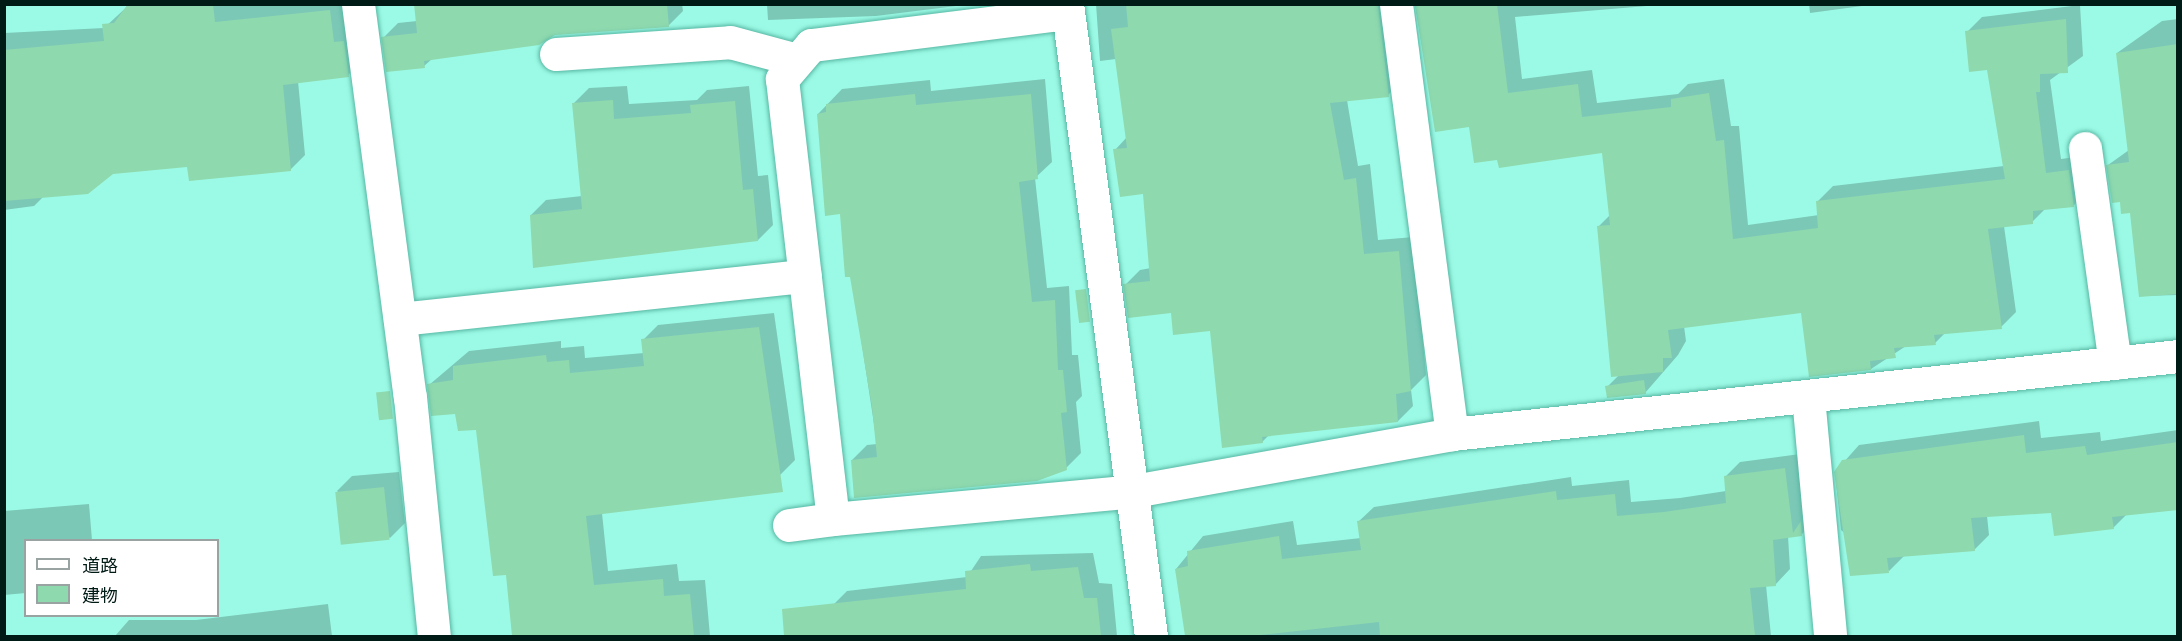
<!DOCTYPE html>
<html>
<head>
<meta charset="utf-8">
<style>
  body { margin:0 }
  #map { position:relative; width:2182px; height:641px; overflow:hidden; background:#9bfae5; font-family:Raleway,"Noto Sans JP",sans-serif }
  div>[style] { position:absolute }
  .shadow>* { inset:0; background:#0003 }
  .building>* { inset:0; background:#8fd9ae; transform-origin:0 0 }
  .roads { filter:drop-shadow(0 0 2px #57b7a3) drop-shadow(0 0 2px #57b7a3) }
  .minor>* { height:33px; margin:-16.5px; padding:0 16.5px; transform-origin:16.5px; border-radius:16.5px; background:#fff }
  span { translate:-50% -50%; white-space:nowrap; text-align:center; line-height:1.15; -webkit-text-stroke:5px #fff; paint-order:stroke }
  .frame { position:absolute; inset:0; border:6px solid #001a15; pointer-events:none }
  .legend { position:absolute; left:24px; top:539px; width:195px; height:78px; box-sizing:border-box; background:#fff; border:2px solid #99a3a1; margin:0; padding:8px 10px; list-style:none; font-size:18px; color:#001a15 }
  .legend li { display:flex; align-items:center; gap:12px; height:30px }
  .legend b { width:30px; border:2px solid #99a3a1 }
</style>
</head>
<body>
<div id="map">
  <div class="shadow">
    <div style="clip-path:polygon(130px 4px,346px 4px,363px 60px,348px 75px,298px 81px,305px 155px,290px 170px,188px 166px,113px 172px,44px 196px,34px 206px,4px 210px,4px 33px,104px 28px)"></div>
    <div style="clip-path:polygon(416px 4px,682px 4px,683px 11px,668px 26px,554px 34px,432px 59px,424px 66px,383px 38px,398px 23px,417px 21px)"></div>
    <div style="clip-path:polygon(767px 4px,972px 4px,876px 16px,768px 20px)"></div>
    <div style="clip-path:polygon(1096px 4px,1394px 4px,1403px 80px,1388px 95px,1347px 100px,1358px 166px,1370px 164px,1378px 240px,1414px 237px,1426px 375px,1411px 390px,1413px 406px,1398px 421px,1269px 435px,1262px 442px,1211px 330px,1125px 285px,1140px 270px,1151px 268px,1144px 193px,1115px 150px,1127px 137px,1116px 59px,1100px 61px)"></div>
    <div style="clip-path:polygon(1415px 4px,1671px 4px,1515px 17px,1522px 79px,1592px 70px,1597px 103px,1678px 94px,1688px 84px,1724px 79px,1731px 126px,1739px 126px,1748px 225px,1819px 215px,1818px 201px,1833px 186px,2004px 166px,1988px 69px,1967px 32px,1982px 17px,2080px 5px,2083px 56px,2050px 80px,2061px 159px,2084px 156px,2089px 190px,2074px 205px,2046px 208px,2032px 222px,2004px 226px,2016px 312px,2001px 327px,1946px 332px,1935px 343px,1906px 346px,1871px 369px,1802px 312px,1684px 326px,1686px 341px,1678px 355px,1645px 393px,1607px 387px,1619px 375px,1598px 227px,1610px 215px,1603px 151px,1499px 158px,1470px 126px,1436px 130px)"></div>
    <div style="clip-path:polygon(1809px 4px,1877px 4px,1810px 13px)"></div>
    <div style="clip-path:polygon(2178px 19px,2178px 295px,2140px 296px,2132px 212px,2121px 200px,2108px 165px,2129px 150px,2117px 53px,2162px 21px)"></div>
    <div style="clip-path:polygon(1045px 79px,1052px 162px,1035px 178px,1047px 288px,1069px 286px,1072px 355px,1078px 355px,1082px 396px,1076px 402px,1081px 453px,1066px 468px,852px 460px,867px 445px,877px 444px,842px 213px,818px 114px,842px 89px,930px 80px,931px 91px)"></div>
    <div style="clip-path:polygon(627px 86px,629px 104px,697px 100px,707px 90px,749px 86px,758px 176px,768px 175px,773px 225px,758px 240px,531px 215px,546px 200px,582px 196px,574px 103px,589px 88px)"></div>
    <div style="clip-path:polygon(774px 313px,795px 460px,780px 475px,602px 513px,608px 571px,677px 564px,679px 581px,705px 580px,710px 636px,514px 636px,508px 573px,477px 428px,429px 385px,469px 351px,561px 341px,561px 348px,584px 346px,585px 358px,644px 353px,643px 340px,658px 325px)"></div>
    <div style="clip-path:polygon(2039px 421px,2041px 438px,2100px 432px,2101px 441px,2178px 430px,2178px 508px,2127px 514px,2113px 528px,2052px 511px,1987px 516px,1989px 535px,1974px 550px,1904px 556px,1889px 571px,1841px 530px,1835px 472px,1859px 445px)"></div>
    <div style="clip-path:polygon(1800px 454px,1816px 520px,1801px 535px,1788px 536px,1790px 569px,1775px 585px,1766px 585px,1771px 636px,1186px 636px,1176px 569px,1203px 536px,1293px 521px,1297px 545px,1361px 538px,1358px 522px,1374px 507px,1571px 477px,1572px 486px,1629px 480px,1631px 502px,1680px 498px,1726px 491px,1725px 477px,1740px 462px)"></div>
    <div style="clip-path:polygon(399px 472px,405px 523px,390px 538px,337px 491px,352px 476px)"></div>
    <div style="clip-path:polygon(89px 504px,92px 540px,26px 540px,26px 593px,4px 595px,4px 511px)"></div>
    <div style="clip-path:polygon(1093px 553px,1099px 583px,1112px 584px,1117px 636px,838px 636px,832px 606px,847px 591px,967px 577px,981px 556px)"></div>
    <div style="clip-path:polygon(328px 604px,332px 636px,115px 636px,129px 620px,196px 620px)"></div>
  </div>
  <div class="building">
    <div style="clip-path:polygon(128px 4px,213px 4px,215px 22px,330px 10px,334px 42px,344px 41px,349px 77px,283px 85px,291px 171px,189px 181px,187px 167px,113px 174px,88px 194px,4px 201px,4px 50px,104px 41px,102px 24px,114px 23px)"></div>
    <div style="clip-path:polygon(414px 4px,667px 4px,669px 27px,555px 35px,539px 45px,424px 61px,425px 68px,386px 72px,381px 37px,417px 33px)"></div>
    <div style="clip-path:polygon(1126px 4px,1378px 4px,1389px 97px,1330px 103px,1344px 180px,1356px 178px,1364px 254px,1399px 251px,1411px 391px,1396px 394px,1398px 422px,1262px 437px,1263px 443px,1222px 448px,1210px 331px,1173px 335px,1171px 313px,1128px 318px,1123px 284px,1150px 281px,1143px 194px,1120px 197px,1113px 149px,1127px 148px,1111px 29px,1128px 27px)"></div>
    <div style="clip-path:polygon(1415px 4px,1497px 4px,1508px 93px,1578px 84px,1582px 117px,1671px 107px,1671px 99px,1709px 93px,1716px 141px,1724px 140px,1733px 239px,1818px 228px,1816px 201px,2005px 179px,1987px 70px,1969px 72px,1965px 31px,2066px 19px,2068px 73px,2040px 74px,2040px 92px,2036px 92px,2046px 173px,2069px 170px,2074px 207px,2033px 211px,2033px 224px,1988px 229px,2002px 329px,1934px 335px,1936px 345px,1894px 348px,1896px 358px,1870px 361px,1871px 370px,1809px 377px,1801px 313px,1668px 330px,1672px 358px,1663px 358px,1663px 372px,1611px 377px,1597px 226px,1610px 225px,1602px 153px,1499px 168px,1497px 160px,1474px 163px,1469px 127px,1435px 132px)"></div>
    <div style="clip-path:polygon(2178px 44px,2178px 294px,2139px 297px,2130px 213px,2121px 214px,2120px 202px,2112px 203px,2106px 165px,2129px 162px,2116px 53px)"></div>
    <div style="clip-path:polygon(915px 94px,916px 105px,1031px 94px,1038px 179px,1019px 182px,1032px 302px,1055px 300px,1058px 370px,1063px 370px,1067px 412px,1061px 413px,1067px 470px,1037px 481px,854px 498px,851px 460px,877px 457px,872px 407px,850px 277px,845px 277px,840px 214px,825px 216px,817px 114px,826px 112px,826px 104px)"></div>
    <div style="clip-path:polygon(613px 100px,614px 119px,691px 113px,690px 105px,735px 101px,743px 190px,753px 189px,758px 241px,533px 268px,530px 215px,582px 209px,572px 103px)"></div>
    <div style="left:1086px;top:289px;width:33px;height:11px;rotate:83deg"></div>
    <div style="clip-path:polygon(759px 327px,783px 492px,586px 516px,594px 585px,663px 579px,664px 596px,690px 594px,694px 636px,512px 636px,506px 575px,493px 576px,476px 430px,458px 431px,455px 414px,431px 416px,427px 384px,453px 380px,453px 366px,546px 355px,547px 362px,569px 360px,570px 373px,644px 366px,641px 339px)"></div>
    <div style="clip-path:polygon(1644px 380px,1646px 394px,1607px 398px,1605px 386px)"></div>
    <div style="left:390px;top:391px;width:28px;height:14px;rotate:84deg"></div>
    <div style="clip-path:polygon(2024px 435px,2026px 453px,2085px 446px,2087px 455px,2178px 442px,2178px 510px,2112px 517px,2114px 529px,2054px 536px,2051px 513px,1971px 518px,1975px 551px,1887px 558px,1889px 573px,1850px 576px,1834px 472px,1842px 460px)"></div>
    <div style="clip-path:polygon(1785px 468px,1793px 533px,1801px 521px,1802px 536px,1773px 540px,1776px 586px,1750px 588px,1755px 636px,1380px 636px,1379px 622px,1251px 636px,1185px 636px,1175px 569px,1188px 566px,1187px 551px,1279px 536px,1282px 559px,1361px 550px,1357px 521px,1556px 491px,1557px 500px,1615px 494px,1617px 516px,1664px 512px,1726px 503px,1724px 476px)"></div>
    <div style="left:384px;top:487px;width:53px;height:49px;rotate:84deg"></div>
    <div style="clip-path:polygon(1030px 564px,1031px 571px,1078px 567px,1084px 598px,1097px 598px,1101px 636px,784px 636px,782px 609px,966px 589px,965px 571px)"></div>
  </div>
  <div class="roads">
    <div class="minor">
      <div style="left:358px;top:4px;width:396px;rotate:82.5deg"></div>
      <div style="left:410px;top:397px;width:240px;rotate:84.3deg"></div>
      <div style="left:1067px;top:4px;width:638px;rotate:82.43deg"></div>
      <div style="left:1396px;top:4px;width:434px;rotate:82.6deg"></div>
      <div style="left:1068px;top:13px;width:259px;rotate:172.9deg"></div>
      <div style="left:811px;top:45px;width:45px;rotate:130.5deg"></div>
      <div style="left:782px;top:79px;width:443px;rotate:83.4deg"></div>
      <div style="left:833px;top:519px;width:301px;rotate:-5.3deg"></div>
      <div style="left:1133px;top:491px;width:324px;rotate:-10.1deg"></div>
      <div style="left:1452px;top:434px;width:730px;rotate:-6.13deg"></div>
      <div style="left:556px;top:54px;width:174px;rotate:-3.9deg"></div>
      <div style="left:730px;top:42px;width:69px;rotate:15deg"></div>
      <div style="left:2085px;top:148px;width:217px;rotate:82.1deg"></div>
      <div style="left:400px;top:319px;width:407px;rotate:-6.1deg"></div>
      <div style="left:1808px;top:397px;width:240px;rotate:84.7deg"></div>
      <div style="left:789px;top:525px;width:44px;rotate:-7.8deg"></div>
    </div>
  </div>
  <div class="frame"></div>
  <ul class="legend">
  <li><b style="height:8px;background:#fff"></b>道路</li>
  <li><b style="height:16px;background:#8fd9ae"></b>建物</li>
  </ul>
</div>
</body>
</html>
